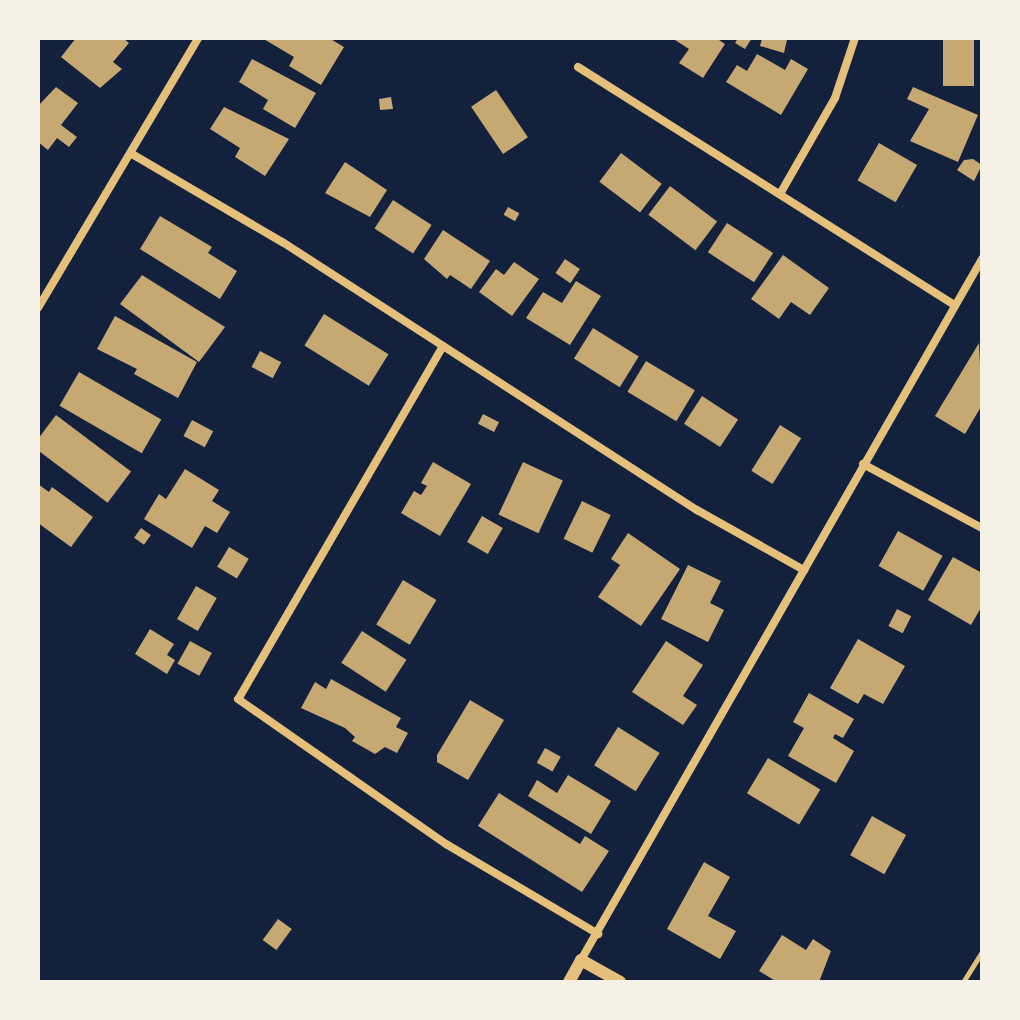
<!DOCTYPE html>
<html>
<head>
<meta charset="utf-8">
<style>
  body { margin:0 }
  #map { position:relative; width:1020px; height:1020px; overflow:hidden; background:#14213d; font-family:"Noto Sans",sans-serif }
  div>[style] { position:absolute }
  .building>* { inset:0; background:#c6a872; transform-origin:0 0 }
  .service>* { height:5px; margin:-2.5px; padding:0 2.5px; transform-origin:2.5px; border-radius:2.5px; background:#e5c07b }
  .minor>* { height:8px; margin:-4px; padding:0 4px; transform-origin:4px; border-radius:4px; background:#e5c07b }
  .tertiary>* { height:12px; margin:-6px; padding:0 6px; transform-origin:6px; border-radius:6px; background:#e5c07b }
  span { translate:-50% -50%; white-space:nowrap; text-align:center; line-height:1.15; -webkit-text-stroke:6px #f6f1e7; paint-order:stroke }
  .frame { position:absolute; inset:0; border:40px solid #f6f1e7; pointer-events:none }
</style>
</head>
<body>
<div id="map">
  <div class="building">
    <div style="clip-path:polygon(76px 38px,123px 38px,129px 43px,113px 62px,122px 69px,100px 88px,61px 57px)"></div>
    <div style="clip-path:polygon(262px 38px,329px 38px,344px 47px,321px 85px,289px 66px,294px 57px)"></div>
    <div style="clip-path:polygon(672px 38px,716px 38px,725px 44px,703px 78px,679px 63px,689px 49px)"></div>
    <div style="clip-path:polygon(738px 38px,752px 38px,745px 49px,735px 43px)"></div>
    <div style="clip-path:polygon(762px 38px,787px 40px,784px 53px,760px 46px)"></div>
    <div style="left:943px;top:38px;width:31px;height:48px"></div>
    <div style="clip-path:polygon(757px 54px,785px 70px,791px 59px,808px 69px,781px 115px,726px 82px,737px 65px,747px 71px)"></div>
    <div style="clip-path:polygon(252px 59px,316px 93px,295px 128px,263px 109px,268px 100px,239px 82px)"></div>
    <div style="clip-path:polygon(56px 87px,78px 103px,61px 125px,77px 137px,69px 147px,57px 138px,48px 150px,38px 142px,38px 106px)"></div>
    <div style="clip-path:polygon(913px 87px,978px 115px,958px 162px,910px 141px,929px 109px,907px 99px)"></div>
    <div style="left:496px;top:90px;width:57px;height:30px;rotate:56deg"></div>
    <div style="clip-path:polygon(391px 97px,393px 109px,380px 110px,379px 99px)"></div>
    <div style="clip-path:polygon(224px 107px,289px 139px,265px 176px,235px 157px,240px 148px,210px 129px)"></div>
    <div style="left:879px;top:143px;width:44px;height:43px;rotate:30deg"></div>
    <div style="left:621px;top:153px;width:51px;height:36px;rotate:37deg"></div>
    <div style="clip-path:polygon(973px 159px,982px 165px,974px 181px,957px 170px,964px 160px)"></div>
    <div style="clip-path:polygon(345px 162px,387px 190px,370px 217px,325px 193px)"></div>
    <div style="left:670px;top:186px;width:59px;height:36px;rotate:37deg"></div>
    <div style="left:393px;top:200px;width:46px;height:34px;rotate:33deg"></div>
    <div style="left:508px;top:207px;width:13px;height:9px;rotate:29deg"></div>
    <div style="clip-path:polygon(160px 216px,212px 247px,208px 253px,237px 271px,220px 299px,140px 249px)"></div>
    <div style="left:727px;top:223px;width:55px;height:35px;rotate:33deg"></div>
    <div style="clip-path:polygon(443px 230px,490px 261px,471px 289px,450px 275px,447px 279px,424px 259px)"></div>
    <div style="clip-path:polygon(783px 255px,829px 288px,810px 315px,791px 302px,779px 319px,751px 299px)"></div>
    <div style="left:565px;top:259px;width:18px;height:17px;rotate:34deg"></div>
    <div style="clip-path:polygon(514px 262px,539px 279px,512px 316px,479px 292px,496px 269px,504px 275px)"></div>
    <div style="clip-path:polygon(142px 275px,225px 327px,199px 362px,120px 304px)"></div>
    <div style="clip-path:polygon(576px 281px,601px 296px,570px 345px,526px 318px,543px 292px,562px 303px)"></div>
    <div style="left:324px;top:314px;width:76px;height:37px;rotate:32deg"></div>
    <div style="clip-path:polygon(115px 316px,197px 362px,178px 398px,134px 374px,137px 369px,97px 349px)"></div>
    <div style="left:593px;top:328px;width:54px;height:36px;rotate:32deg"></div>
    <div style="clip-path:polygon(979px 343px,982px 405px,965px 434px,935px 416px)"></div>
    <div style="left:260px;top:351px;width:24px;height:18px;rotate:28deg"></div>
    <div style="left:646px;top:361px;width:57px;height:36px;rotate:31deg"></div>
    <div style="left:79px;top:372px;width:95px;height:39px;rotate:30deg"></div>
    <div style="left:702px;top:396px;width:43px;height:33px;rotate:33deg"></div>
    <div style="left:483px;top:414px;width:18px;height:11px;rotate:27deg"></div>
    <div style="left:56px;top:415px;width:94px;height:39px;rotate:37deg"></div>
    <div style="left:192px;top:420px;width:24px;height:18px;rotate:28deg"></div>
    <div style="left:780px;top:425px;width:25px;height:54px;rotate:32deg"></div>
    <div style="clip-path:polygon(433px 462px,471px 484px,440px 536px,401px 513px,414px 491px,421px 495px,427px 486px,421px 483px)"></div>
    <div style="left:523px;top:462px;width:44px;height:58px;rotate:25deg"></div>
    <div style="clip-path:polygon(185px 469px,219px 490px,212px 501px,230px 512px,217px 533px,205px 526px,192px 548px,144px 519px,159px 494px,166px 499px)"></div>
    <div style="clip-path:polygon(38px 484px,49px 492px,52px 487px,93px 517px,71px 547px,38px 523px)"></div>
    <div style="left:582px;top:501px;width:32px;height:42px;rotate:26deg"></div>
    <div style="left:482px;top:516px;width:24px;height:30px;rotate:30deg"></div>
    <div style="left:141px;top:528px;width:12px;height:12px;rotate:35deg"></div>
    <div style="left:898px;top:531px;width:51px;height:40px;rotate:29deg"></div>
    <div style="clip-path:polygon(628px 533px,680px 569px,641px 626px,598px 597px,620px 565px,611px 559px)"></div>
    <div style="left:229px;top:547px;width:23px;height:23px;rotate:31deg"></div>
    <div style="clip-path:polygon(953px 557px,982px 573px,982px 606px,971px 625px,928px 600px)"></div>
    <div style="clip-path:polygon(688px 565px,721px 581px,710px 603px,724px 610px,708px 642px,661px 619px)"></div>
    <div style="left:403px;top:580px;width:39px;height:52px;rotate:31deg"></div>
    <div style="left:196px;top:586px;width:24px;height:38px;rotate:30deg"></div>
    <div style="left:897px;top:609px;width:16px;height:19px;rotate:27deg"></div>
    <div style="clip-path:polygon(150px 629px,174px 644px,167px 655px,175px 660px,167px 674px,135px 654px)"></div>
    <div style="left:362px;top:631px;width:53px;height:38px;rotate:33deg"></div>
    <div style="clip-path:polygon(858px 639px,905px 666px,883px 704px,864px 694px,858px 704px,830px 688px)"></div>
    <div style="left:190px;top:641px;width:25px;height:26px;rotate:29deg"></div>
    <div style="clip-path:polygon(666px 641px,703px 665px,683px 696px,697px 705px,683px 725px,632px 692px)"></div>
    <div style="clip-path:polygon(331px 679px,401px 718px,396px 727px,408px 733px,397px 753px,385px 747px,375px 754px,352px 741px,355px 737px,345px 728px,301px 708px,315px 682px,326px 689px)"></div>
    <div style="clip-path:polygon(809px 693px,854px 719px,843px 738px,835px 734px,833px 738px,854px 751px,836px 783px,788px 756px,804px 728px,793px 722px)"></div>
    <div style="clip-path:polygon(470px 700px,504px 720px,468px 780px,437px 762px,437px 755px)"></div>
    <div style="left:618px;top:727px;width:49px;height:45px;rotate:32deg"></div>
    <div style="left:545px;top:748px;width:18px;height:17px;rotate:29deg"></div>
    <div style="left:768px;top:758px;width:61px;height:41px;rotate:31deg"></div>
    <div style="clip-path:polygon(568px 775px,611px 801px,591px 834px,528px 796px,537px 780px,557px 793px)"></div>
    <div style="clip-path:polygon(499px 793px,580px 844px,585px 836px,609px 851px,582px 892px,478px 826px)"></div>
    <div style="left:872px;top:816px;width:39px;height:45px;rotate:29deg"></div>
    <div style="clip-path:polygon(704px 862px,730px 877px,708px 916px,736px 931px,720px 959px,667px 929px)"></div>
    <div style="left:278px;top:919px;width:17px;height:26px;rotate:36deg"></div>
    <div style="clip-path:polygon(782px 935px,806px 950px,813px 939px,831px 951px,819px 982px,777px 982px,759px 971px)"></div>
  </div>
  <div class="service">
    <div style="left:963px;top:982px;width:36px;rotate:-58deg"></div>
  </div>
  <div class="minor">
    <div style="left:578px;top:67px;width:446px;rotate:32.3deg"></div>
    <div style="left:132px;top:154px;width:176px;rotate:30.4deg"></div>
    <div style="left:284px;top:243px;width:492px;rotate:32.9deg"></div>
    <div style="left:697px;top:510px;width:123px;rotate:29.3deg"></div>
    <div style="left:780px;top:194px;width:111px;rotate:-60.2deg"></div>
    <div style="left:835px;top:98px;width:63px;rotate:-71.6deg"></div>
    <div style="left:38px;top:308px;width:314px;rotate:-59.3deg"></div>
    <div style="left:443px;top:346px;width:408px;rotate:120.1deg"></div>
    <div style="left:238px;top:699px;width:254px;rotate:34.9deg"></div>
    <div style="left:446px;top:844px;width:177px;rotate:30.6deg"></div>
    <div style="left:863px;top:464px;width:135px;rotate:28.3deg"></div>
    <div style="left:581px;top:960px;width:808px;rotate:-60.23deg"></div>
  </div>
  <div class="tertiary">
    <div style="left:569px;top:982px;width:25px;rotate:-61deg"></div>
    <div style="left:581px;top:960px;width:45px;rotate:29.4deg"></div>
  </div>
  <div class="frame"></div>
</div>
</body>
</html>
